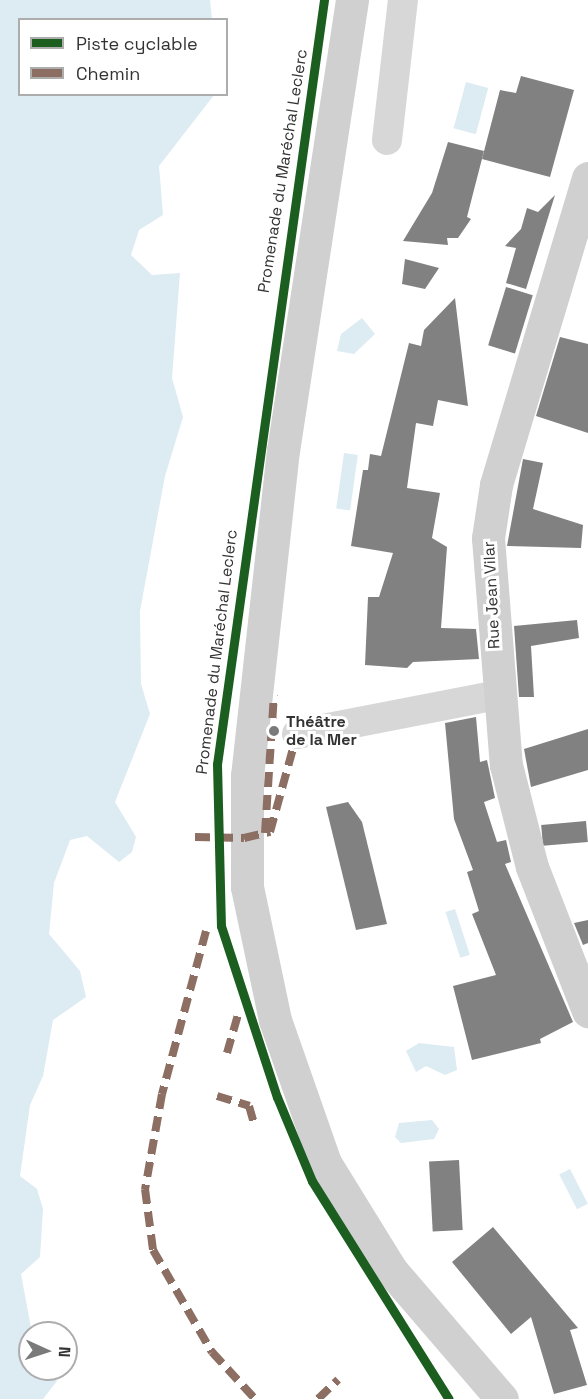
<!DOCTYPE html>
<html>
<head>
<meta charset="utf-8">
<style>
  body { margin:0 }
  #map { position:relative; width:588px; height:1399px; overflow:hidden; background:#fff; font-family:"Space Grotesk",sans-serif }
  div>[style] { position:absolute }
  .water>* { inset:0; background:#ddebf3; transform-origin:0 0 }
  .building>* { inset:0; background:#818181; transform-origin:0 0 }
  .street>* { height:30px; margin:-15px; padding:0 15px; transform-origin:15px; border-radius:15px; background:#d7d7d7 }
  .secondary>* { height:33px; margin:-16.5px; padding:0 16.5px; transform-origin:16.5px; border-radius:16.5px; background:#d0d0d0 }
  .quiet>* { height:8px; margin-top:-4px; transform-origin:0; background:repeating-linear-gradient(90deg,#8d6e63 0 15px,transparent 0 23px) }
  .cycleway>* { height:9px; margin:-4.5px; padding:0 4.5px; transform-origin:4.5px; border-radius:4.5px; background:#1b5e20 }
  .dots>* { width:16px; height:16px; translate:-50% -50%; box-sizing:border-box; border:3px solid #fff; border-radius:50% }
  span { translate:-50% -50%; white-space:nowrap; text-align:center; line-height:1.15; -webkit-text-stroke:6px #fff; paint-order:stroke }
  .street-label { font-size:16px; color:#333 }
  .poi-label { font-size:16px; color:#333; font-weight:700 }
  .left { translate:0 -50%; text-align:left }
  .legend { position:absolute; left:18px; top:18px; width:210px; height:78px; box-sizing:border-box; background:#fff; border:2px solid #adadad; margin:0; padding:8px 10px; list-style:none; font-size:18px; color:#333 }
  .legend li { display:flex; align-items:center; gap:12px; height:30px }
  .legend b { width:30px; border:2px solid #adadad }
  .north { position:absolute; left:18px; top:1321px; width:60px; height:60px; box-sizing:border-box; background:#fff; border:2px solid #adadad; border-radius:50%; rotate:93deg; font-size:16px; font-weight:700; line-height:24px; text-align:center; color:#333 }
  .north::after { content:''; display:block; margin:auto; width:21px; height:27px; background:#7a7a7a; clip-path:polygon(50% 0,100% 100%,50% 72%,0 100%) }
</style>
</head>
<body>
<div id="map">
  <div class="water">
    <div style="clip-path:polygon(0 0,210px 0,212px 19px,20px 20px,20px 94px,214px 95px,159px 166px,163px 215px,139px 230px,131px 255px,152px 275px,180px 273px,172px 378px,183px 417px,165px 476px,140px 611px,141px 684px,150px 714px,115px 802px,136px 837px,132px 852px,119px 862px,87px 836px,70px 840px,54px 883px,49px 934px,80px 971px,86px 997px,53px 1020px,43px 1076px,30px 1105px,20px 1176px,37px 1189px,43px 1209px,40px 1257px,21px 1274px,32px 1333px,30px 1369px,50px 1369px,57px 1381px,43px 1399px,0 1399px)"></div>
    <div style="left:466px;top:82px;width:23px;height:48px;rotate:15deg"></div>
    <div style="clip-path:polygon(362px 318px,375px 334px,354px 354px,337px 351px,341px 334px)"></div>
    <div style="left:344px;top:453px;width:14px;height:56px;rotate:8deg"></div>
    <div style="left:455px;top:909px;width:48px;height:10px;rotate:72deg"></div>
    <div style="clip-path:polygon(419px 1043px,454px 1047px,457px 1070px,445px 1075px,426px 1066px,416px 1072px,406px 1051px)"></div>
    <div style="clip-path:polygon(432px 1120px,439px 1129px,434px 1139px,401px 1143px,395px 1137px,399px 1123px)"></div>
    <div style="left:570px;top:1169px;width:39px;height:12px;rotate:63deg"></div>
  </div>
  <div class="building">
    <div style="clip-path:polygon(521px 76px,574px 90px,550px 177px,482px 159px,500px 90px,516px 93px)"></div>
    <div style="clip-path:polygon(448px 142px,484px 151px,467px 217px,471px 219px,458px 238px,447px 238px,448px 245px,403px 241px,432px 193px)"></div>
    <div style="clip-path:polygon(555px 195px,526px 289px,506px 283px,516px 248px,505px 246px,521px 229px,527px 208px,538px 212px)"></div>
    <div style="clip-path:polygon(405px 259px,439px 268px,425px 289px,402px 284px)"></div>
    <div style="left:506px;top:287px;width:28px;height:61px;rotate:17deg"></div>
    <div style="clip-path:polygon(455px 298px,468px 406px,438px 400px,433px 426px,416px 423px,407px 488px,440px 493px,432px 538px,447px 547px,441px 628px,476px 629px,479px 659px,413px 662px,407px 668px,365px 665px,368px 597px,379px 597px,393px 553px,351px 546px,363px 470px,368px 470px,370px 454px,381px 456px,409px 343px,421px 346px,424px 330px)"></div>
    <div style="clip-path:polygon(560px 337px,588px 344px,588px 433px,536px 416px)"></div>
    <div style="clip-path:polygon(523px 459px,543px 463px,533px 509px,583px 525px,581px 548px,507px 546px)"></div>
    <div style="clip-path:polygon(577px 620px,579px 638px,531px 646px,534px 697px,519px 697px,514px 626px)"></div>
    <div style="clip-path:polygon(476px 717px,480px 762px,487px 760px,495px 798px,484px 802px,497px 842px,506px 840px,511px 862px,505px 864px,573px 1022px,540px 1039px,541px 1043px,472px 1060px,453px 986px,496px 975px,472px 914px,479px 911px,467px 872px,473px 870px,454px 819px,445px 723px)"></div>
    <div style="clip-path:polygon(588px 729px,588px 770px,531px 787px,524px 749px)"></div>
    <div style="clip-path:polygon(348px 802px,362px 822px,387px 924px,356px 930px,326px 807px)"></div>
    <div style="left:586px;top:821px;width:21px;height:45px;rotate:85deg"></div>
    <div style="clip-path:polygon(588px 920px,588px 943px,583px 945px,574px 923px)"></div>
    <div style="left:459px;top:1160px;width:70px;height:30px;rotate:87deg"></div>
    <div style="clip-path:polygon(493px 1227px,578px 1328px,570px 1330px,587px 1385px,554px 1394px,531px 1317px,511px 1334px,452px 1262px)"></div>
  </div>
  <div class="street">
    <div style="left:387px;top:140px;width:141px;rotate:-83.5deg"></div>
    <div style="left:297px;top:734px;width:205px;rotate:-11deg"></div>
  </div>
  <div class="secondary">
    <div style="left:352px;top:0;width:455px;rotate:98.7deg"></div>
    <div style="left:283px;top:450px;width:327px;rotate:96.3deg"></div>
    <div style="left:247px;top:775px;width:112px;rotate:90deg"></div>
    <div style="left:247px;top:887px;width:136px;rotate:78.1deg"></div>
    <div style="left:275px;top:1020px;width:151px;rotate:70.7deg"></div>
    <div style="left:325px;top:1163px;width:126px;rotate:58.3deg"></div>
    <div style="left:391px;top:1270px;width:170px;rotate:49.3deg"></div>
    <div style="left:588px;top:178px;width:320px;rotate:106.7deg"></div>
    <div style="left:496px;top:485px;width:54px;rotate:98.6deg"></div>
    <div style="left:488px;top:538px;width:228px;rotate:85.5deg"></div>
    <div style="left:506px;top:765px;width:105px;rotate:75.7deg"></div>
    <div style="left:532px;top:867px;width:155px;rotate:68.7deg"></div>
  </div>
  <div class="quiet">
    <div style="left:265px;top:833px;width:138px;rotate:-86.3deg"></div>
    <div style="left:195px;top:837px;width:49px;rotate:1.2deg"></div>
    <div style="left:244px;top:838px;width:27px;rotate:-13deg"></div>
    <div style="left:270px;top:832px;width:102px;rotate:-74.6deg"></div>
    <div style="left:206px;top:931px;width:169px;rotate:105.1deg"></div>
    <div style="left:162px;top:1094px;width:97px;rotate:100.1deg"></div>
    <div style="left:145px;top:1189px;width:62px;rotate:82.5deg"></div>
    <div style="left:153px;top:1250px;width:118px;rotate:60deg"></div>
    <div style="left:212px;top:1352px;width:64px;rotate:47.5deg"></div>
    <div style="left:227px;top:1053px;width:40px;rotate:-74deg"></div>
    <div style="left:217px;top:1096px;width:34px;rotate:17deg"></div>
    <div style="left:249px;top:1106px;width:22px;rotate:74deg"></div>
    <div style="left:318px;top:1399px;width:28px;rotate:-44deg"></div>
  </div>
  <div class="cycleway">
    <div style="left:324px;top:0;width:771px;rotate:97.97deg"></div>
    <div style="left:217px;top:764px;width:162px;rotate:88.6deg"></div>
    <div style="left:221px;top:926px;width:180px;rotate:71.9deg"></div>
    <div style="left:277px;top:1097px;width:91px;rotate:67.4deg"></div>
    <div style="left:312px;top:1181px;width:257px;rotate:57.9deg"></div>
  </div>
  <div class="dots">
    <div style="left:274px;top:731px;background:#7a7a7a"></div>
  </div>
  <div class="street-label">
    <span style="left:283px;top:171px;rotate:-81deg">Promenade du Maréchal Leclerc</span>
    <span style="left:492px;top:595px;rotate:-93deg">Rue Jean Vilar</span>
    <span style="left:217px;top:652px;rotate:-83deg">Promenade du Maréchal Leclerc</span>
  </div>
  <div class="poi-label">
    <span class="left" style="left:286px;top:731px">Théâtre<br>de la Mer</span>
  </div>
  <ul class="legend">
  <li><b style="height:8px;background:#1b5e20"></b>Piste cyclable</li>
  <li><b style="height:8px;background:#8d6e63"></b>Chemin</li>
  </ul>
  <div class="north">N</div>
</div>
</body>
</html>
